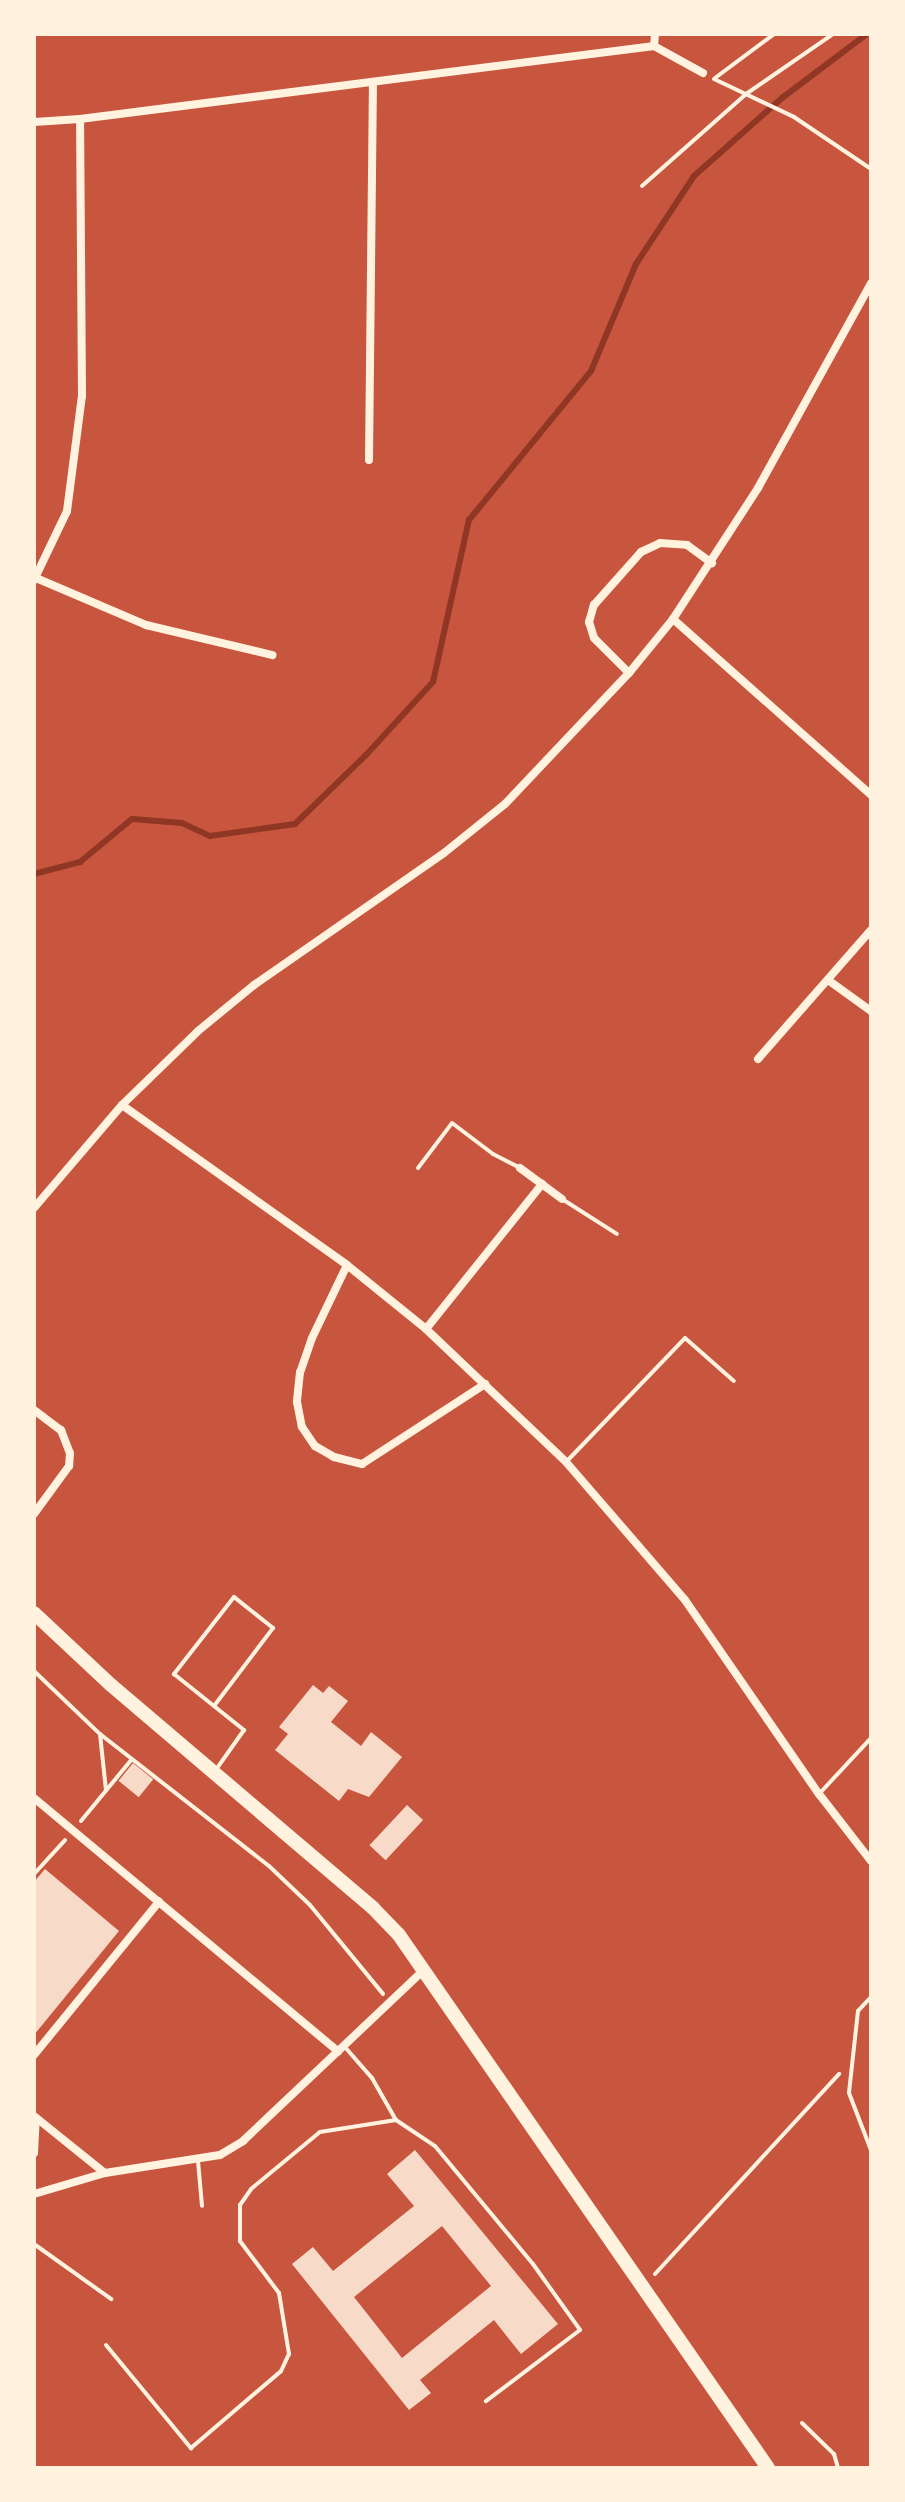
<!DOCTYPE html>
<html>
<head>
<meta charset="utf-8">
<style>
  body { margin:0 }
  #map { position:relative; width:905px; height:2502px; overflow:hidden; background:#c8553d; font-family:Barlow,sans-serif }
  div>[style] { position:absolute }
  .stream>* { height:6px; margin:-3px; padding:0 3px; transform-origin:3px; border-radius:3px; background:#8f3625 }
  .building>* { inset:0; background:#f7dbc8; transform-origin:0 0 }
  .path>* { height:4px; margin:-2px; padding:0 2px; transform-origin:2px; border-radius:2px; background:#fff3e0 }
  .service>* { height:4px; margin:-2px; padding:0 2px; transform-origin:2px; border-radius:2px; background:#fff3e0 }
  .minor>* { height:8px; margin:-4px; padding:0 4px; transform-origin:4px; border-radius:4px; background:#fff3e0 }
  .trunk>* { height:14px; margin:-7px; padding:0 7px; transform-origin:7px; border-radius:7px; background:#fff3e0 }
  span { translate:-50% -50%; white-space:nowrap; text-align:center; line-height:1.15; -webkit-text-stroke:8px #fff3e0; paint-order:stroke }
  .frame { position:absolute; inset:0; border:36px solid #fff3e0; pointer-events:none }
</style>
</head>
<body>
<div id="map">
  <div class="stream">
    <div style="left:34px;top:874px;width:48px;rotate:-14.6deg"></div>
    <div style="left:80px;top:862px;width:67px;rotate:-39.6deg"></div>
    <div style="left:132px;top:819px;width:50px;rotate:4.6deg"></div>
    <div style="left:182px;top:823px;width:31px;rotate:25deg"></div>
    <div style="left:210px;top:836px;width:86px;rotate:-8deg"></div>
    <div style="left:295px;top:824px;width:99px;rotate:-44.2deg"></div>
    <div style="left:366px;top:755px;width:99px;rotate:-47.5deg"></div>
    <div style="left:433px;top:682px;width:166px;rotate:-77.5deg"></div>
    <div style="left:469px;top:520px;width:193px;rotate:-50.7deg"></div>
    <div style="left:591px;top:371px;width:116px;rotate:-67.2deg"></div>
    <div style="left:636px;top:264px;width:105px;rotate:-56.6deg"></div>
    <div style="left:694px;top:176px;width:118px;rotate:-41.6deg"></div>
    <div style="left:782px;top:98px;width:106px;rotate:-37deg"></div>
  </div>
  <div class="building">
    <div style="clip-path:polygon(313px 1685px,323px 1693px,329px 1686px,348px 1701px,331px 1722px,361px 1746px,371px 1732px,402px 1757px,369px 1797px,348px 1789px,339px 1801px,275px 1750px,288px 1734px,279px 1727px)"></div>
    <div style="left:133px;top:1763px;width:26px;height:23px;rotate:39deg"></div>
    <div style="left:407px;top:1805px;width:22px;height:55px;rotate:43deg"></div>
    <div style="clip-path:polygon(45px 1869px,119px 1931px,34px 2035px,34px 1882px)"></div>
    <div style="clip-path:polygon(evenodd,415px 2150px,558px 2324px,521px 2354px,494px 2320px,420px 2380px,431px 2393px,409px 2410px,292px 2264px,313px 2247px,333px 2271px,414px 2206px,387px 2174px,415px 2150px,442px 2226px,491px 2286px,402px 2358px,354px 2297px,442px 2226px)"></div>
  </div>
  <div class="path">
    <div style="left:715px;top:78px;width:74px;rotate:-36.7deg"></div>
    <div style="left:714px;top:79px;width:89px;rotate:25.4deg"></div>
    <div style="left:794px;top:117px;width:93px;rotate:34deg"></div>
    <div style="left:642px;top:186px;width:139px;rotate:-41.5deg"></div>
    <div style="left:746px;top:94px;width:106px;rotate:-34.6deg"></div>
    <div style="left:34px;top:1671px;width:91px;rotate:43.7deg"></div>
    <div style="left:100px;top:1734px;width:214px;rotate:38deg"></div>
    <div style="left:269px;top:1866px;width:57px;rotate:43.6deg"></div>
    <div style="left:310px;top:1905px;width:115px;rotate:50.6deg"></div>
    <div style="left:100px;top:1734px;width:56px;rotate:83.9deg"></div>
    <div style="left:81px;top:1821px;width:80px;rotate:-50.6deg"></div>
    <div style="left:34px;top:1874px;width:46px;rotate:-47.6deg"></div>
    <div style="left:655px;top:2274px;width:272px;rotate:-47.4deg"></div>
  </div>
  <div class="service">
    <div style="left:418px;top:1168px;width:56px;rotate:-52.9deg"></div>
    <div style="left:452px;top:1123px;width:51px;rotate:37.1deg"></div>
    <div style="left:493px;top:1154px;width:30px;rotate:27deg"></div>
    <div style="left:562px;top:1199px;width:65px;rotate:32.5deg"></div>
    <div style="left:568px;top:1460px;width:169px;rotate:-46.2deg"></div>
    <div style="left:685px;top:1338px;width:65px;rotate:41.3deg"></div>
    <div style="left:214px;top:1706px;width:98px;rotate:-52.9deg"></div>
    <div style="left:273px;top:1628px;width:50px;rotate:-141.5deg"></div>
    <div style="left:234px;top:1597px;width:98px;rotate:127.9deg"></div>
    <div style="left:174px;top:1674px;width:90px;rotate:38.7deg"></div>
    <div style="left:244px;top:1730px;width:50px;rotate:125.3deg"></div>
    <div style="left:819px;top:1794px;width:76px;rotate:-47.1deg"></div>
    <div style="left:871px;top:1997px;width:19px;rotate:133deg"></div>
    <div style="left:858px;top:2011px;width:82px;rotate:96.3deg"></div>
    <div style="left:849px;top:2093px;width:61px;rotate:68.9deg"></div>
    <div style="left:344px;top:2046px;width:43px;rotate:48.8deg"></div>
    <div style="left:372px;top:2078px;width:48px;rotate:60.3deg"></div>
    <div style="left:396px;top:2120px;width:47px;rotate:33.7deg"></div>
    <div style="left:435px;top:2146px;width:153px;rotate:50.3deg"></div>
    <div style="left:533px;top:2264px;width:81px;rotate:54.5deg"></div>
    <div style="left:580px;top:2330px;width:118px;rotate:142.9deg"></div>
    <div style="left:198px;top:2161px;width:45px;rotate:84.9deg"></div>
    <div style="left:34px;top:2244px;width:95px;rotate:35.5deg"></div>
    <div style="left:106px;top:2345px;width:134px;rotate:50.5deg"></div>
    <div style="left:191px;top:2448px;width:118px;rotate:-40.5deg"></div>
    <div style="left:281px;top:2371px;width:19px;rotate:-65deg"></div>
    <div style="left:289px;top:2354px;width:62px;rotate:-99.3deg"></div>
    <div style="left:279px;top:2293px;width:65px;rotate:-126.9deg"></div>
    <div style="left:240px;top:2241px;width:36px;rotate:-90deg"></div>
    <div style="left:240px;top:2205px;width:19px;rotate:-55deg"></div>
    <div style="left:251px;top:2189px;width:89px;rotate:-39.6deg"></div>
    <div style="left:320px;top:2132px;width:77px;rotate:-9deg"></div>
    <div style="left:802px;top:2423px;width:45px;rotate:44.1deg"></div>
    <div style="left:834px;top:2454px;width:15px;rotate:74deg"></div>
  </div>
  <div class="minor">
    <div style="left:654px;top:46px;width:12px;rotate:-85deg"></div>
    <div style="left:34px;top:122px;width:46px;rotate:-3.7deg"></div>
    <div style="left:80px;top:119px;width:579px;rotate:-7.25deg"></div>
    <div style="left:654px;top:46px;width:56px;rotate:28.9deg"></div>
    <div style="left:369px;top:460px;width:378px;rotate:-89.4deg"></div>
    <div style="left:36px;top:578px;width:120px;rotate:23.1deg"></div>
    <div style="left:146px;top:625px;width:130px;rotate:13.4deg"></div>
    <div style="left:34px;top:580px;width:76px;rotate:-64.4deg"></div>
    <div style="left:67px;top:511px;width:116px;rotate:-82.6deg"></div>
    <div style="left:82px;top:396px;width:277px;rotate:-90.4deg"></div>
    <div style="left:673px;top:619px;width:265px;rotate:41.6deg"></div>
    <div style="left:629px;top:673px;width:49px;rotate:-135deg"></div>
    <div style="left:594px;top:638px;width:17px;rotate:-107deg"></div>
    <div style="left:589px;top:622px;width:18px;rotate:-74deg"></div>
    <div style="left:594px;top:605px;width:71px;rotate:-48.4deg"></div>
    <div style="left:641px;top:552px;width:21px;rotate:-25deg"></div>
    <div style="left:660px;top:543px;width:27px;rotate:4deg"></div>
    <div style="left:687px;top:545px;width:31px;rotate:36deg"></div>
    <div style="left:828px;top:980px;width:53px;rotate:35.8deg"></div>
    <div style="left:758px;top:1059px;width:171px;rotate:-48.8deg"></div>
    <div style="left:122px;top:1105px;width:276px;rotate:35.4deg"></div>
    <div style="left:347px;top:1265px;width:102px;rotate:39deg"></div>
    <div style="left:426px;top:1329px;width:193px;rotate:43.5deg"></div>
    <div style="left:566px;top:1462px;width:182px;rotate:49.2deg"></div>
    <div style="left:685px;top:1600px;width:236px;rotate:55.4deg"></div>
    <div style="left:819px;top:1794px;width:85px;rotate:52.2deg"></div>
    <div style="left:520px;top:1168px;width:52px;rotate:36.4deg"></div>
    <div style="left:34px;top:1208px;width:135px;rotate:-49.5deg"></div>
    <div style="left:122px;top:1105px;width:106px;rotate:-44.2deg"></div>
    <div style="left:198px;top:1031px;width:72px;rotate:-39.4deg"></div>
    <div style="left:254px;top:985px;width:231px;rotate:-34.8deg"></div>
    <div style="left:444px;top:853px;width:78px;rotate:-38.8deg"></div>
    <div style="left:505px;top:804px;width:180px;rotate:-46.6deg"></div>
    <div style="left:629px;top:673px;width:70px;rotate:-50.8deg"></div>
    <div style="left:673px;top:619px;width:156px;rotate:-57deg"></div>
    <div style="left:758px;top:488px;width:234px;rotate:-61.1deg"></div>
    <div style="left:347px;top:1265px;width:81px;rotate:115.6deg"></div>
    <div style="left:312px;top:1338px;width:36px;rotate:109deg"></div>
    <div style="left:300px;top:1372px;width:30px;rotate:96deg"></div>
    <div style="left:297px;top:1402px;width:25px;rotate:79deg"></div>
    <div style="left:302px;top:1427px;width:23px;rotate:56deg"></div>
    <div style="left:315px;top:1446px;width:22px;rotate:30deg"></div>
    <div style="left:334px;top:1457px;width:29px;rotate:14deg"></div>
    <div style="left:362px;top:1464px;width:147px;rotate:-33deg"></div>
    <div style="left:426px;top:1329px;width:186px;rotate:-51.3deg"></div>
    <div style="left:34px;top:1410px;width:34px;rotate:37deg"></div>
    <div style="left:61px;top:1430px;width:25px;rotate:69deg"></div>
    <div style="left:70px;top:1453px;width:13px;rotate:94deg"></div>
    <div style="left:69px;top:1466px;width:59px;rotate:126.1deg"></div>
    <div style="left:34px;top:1798px;width:396px;rotate:39.8deg"></div>
    <div style="left:34px;top:2055px;width:198px;rotate:-50.8deg"></div>
    <div style="left:34px;top:2116px;width:91px;rotate:38.8deg"></div>
    <div style="left:34px;top:2153px;width:35px;rotate:-87deg"></div>
    <div style="left:34px;top:2194px;width:74px;rotate:-16.5deg"></div>
    <div style="left:105px;top:2173px;width:116px;rotate:-8.9deg"></div>
    <div style="left:220px;top:2155px;width:27px;rotate:-31deg"></div>
    <div style="left:243px;top:2141px;width:249px;rotate:-43.4deg"></div>
  </div>
  <div class="trunk">
    <div style="left:34px;top:1613px;width:105px;rotate:43.1deg"></div>
    <div style="left:111px;top:1685px;width:344px;rotate:40.4deg"></div>
    <div style="left:373px;top:1908px;width:37px;rotate:46deg"></div>
    <div style="left:399px;top:1935px;width:648px;rotate:55.3deg"></div>
  </div>
  <div class="frame"></div>
</div>
</body>
</html>
